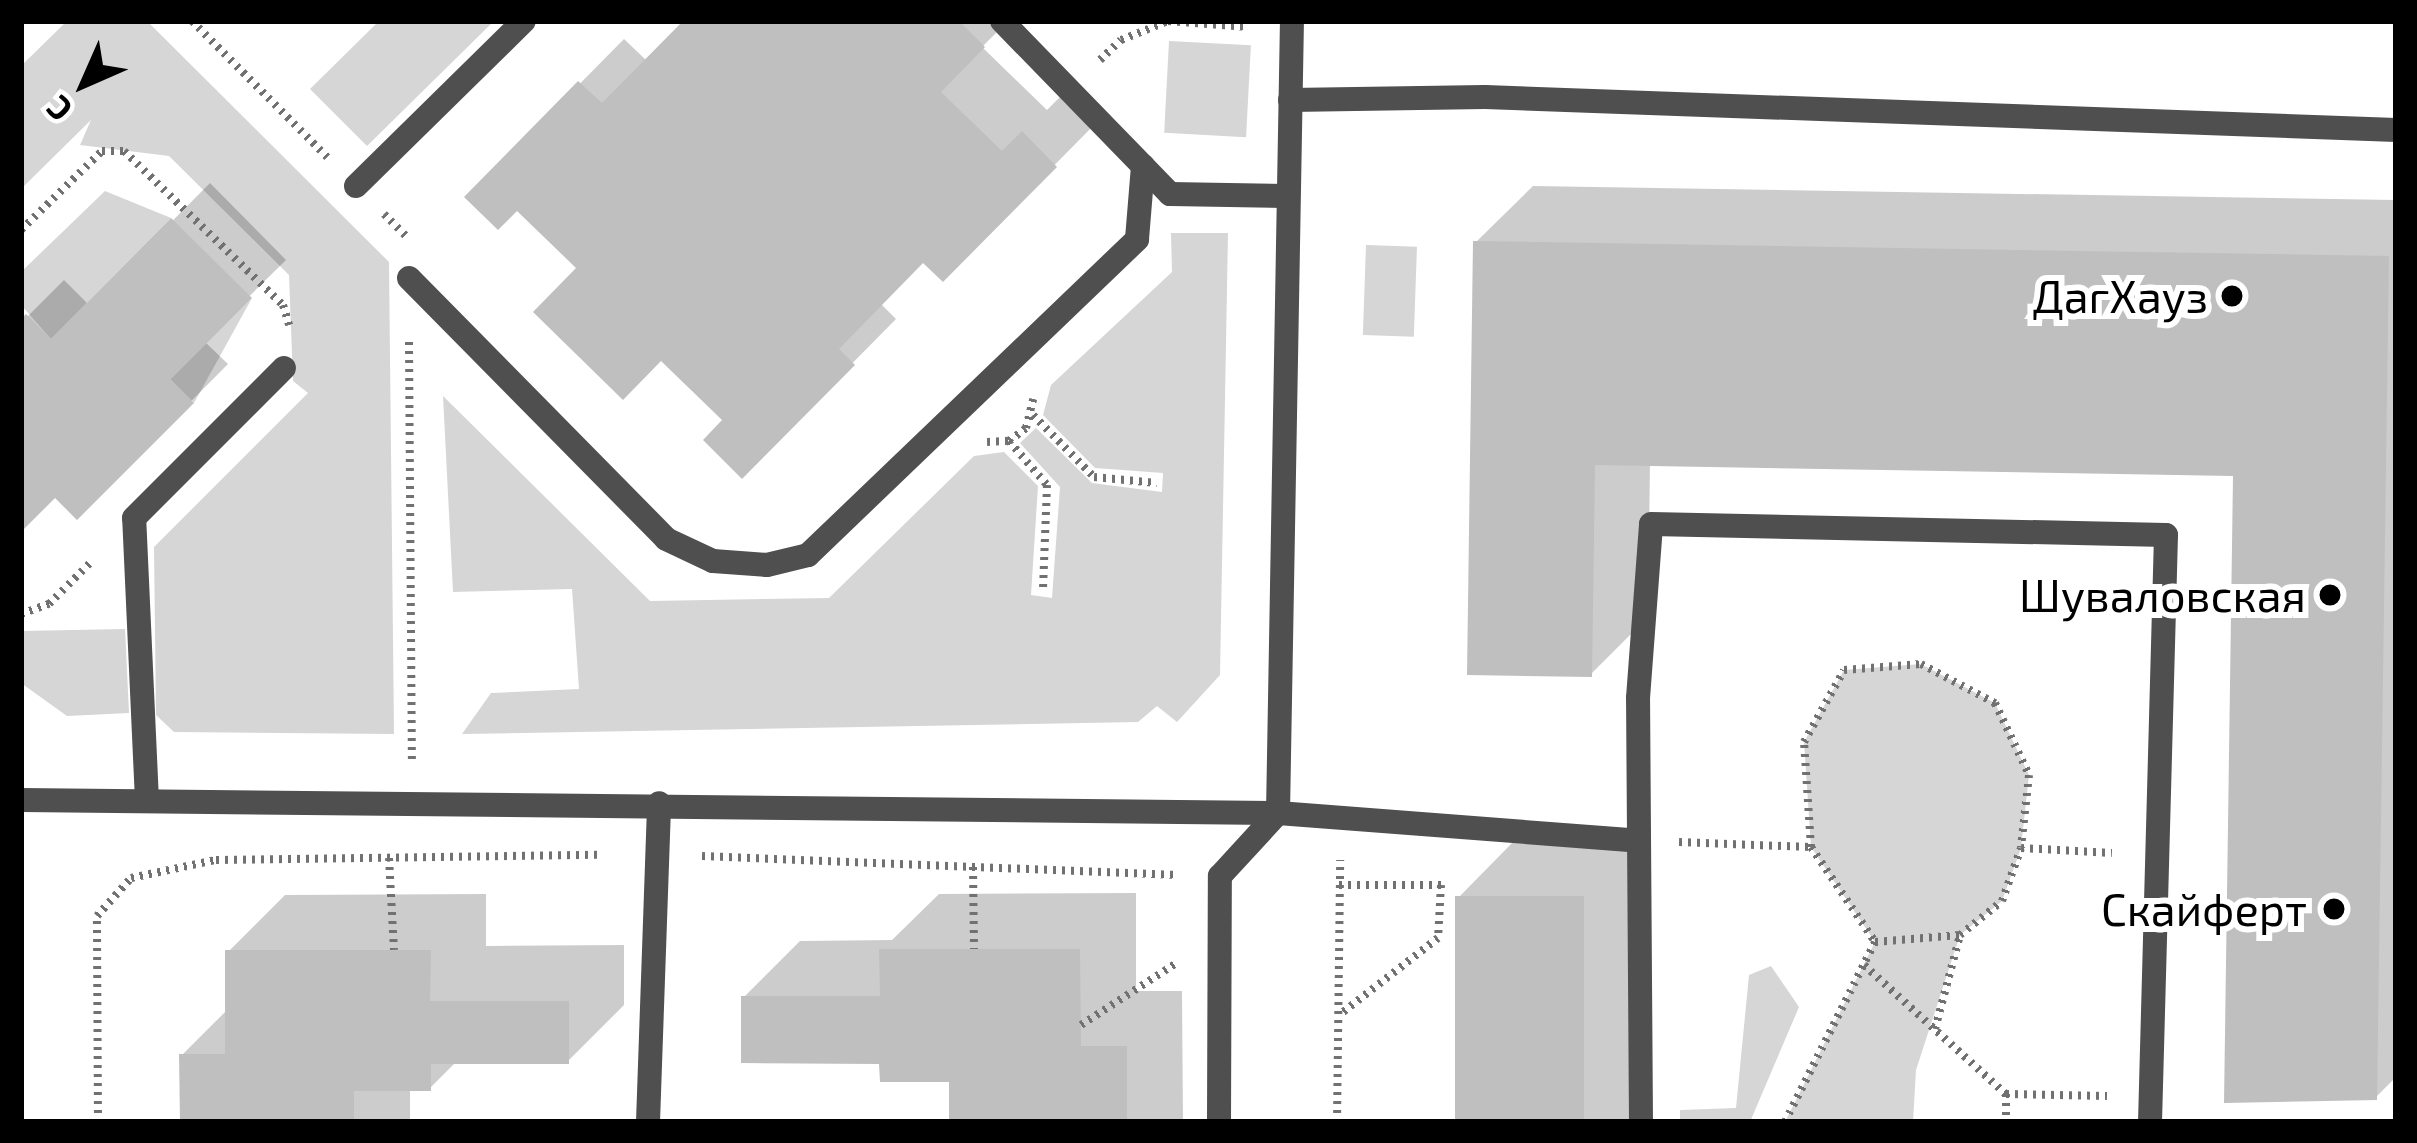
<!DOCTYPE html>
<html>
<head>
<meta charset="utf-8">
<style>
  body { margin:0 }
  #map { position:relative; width:2417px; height:1143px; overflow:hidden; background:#fff; font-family:"Exo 2",sans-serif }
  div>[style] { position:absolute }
  .green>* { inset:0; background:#d6d6d6; transform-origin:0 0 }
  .shadow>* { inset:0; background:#0003 }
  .building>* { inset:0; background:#bfbfbf; transform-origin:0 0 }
  .path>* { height:8px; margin-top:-4px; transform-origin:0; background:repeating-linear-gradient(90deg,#717171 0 3px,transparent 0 9px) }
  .lane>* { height:24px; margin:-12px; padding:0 12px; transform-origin:12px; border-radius:12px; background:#4f4f4f }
  .dots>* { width:33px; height:33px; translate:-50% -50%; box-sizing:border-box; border:6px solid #fff; border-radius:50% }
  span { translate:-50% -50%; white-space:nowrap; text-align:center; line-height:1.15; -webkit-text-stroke:12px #fff; paint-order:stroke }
  .poi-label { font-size:45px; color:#000 }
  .right { translate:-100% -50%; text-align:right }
  .frame { position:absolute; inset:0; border:24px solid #000; pointer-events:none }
  .north { position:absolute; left:24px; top:24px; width:120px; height:120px; -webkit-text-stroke:9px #fff; paint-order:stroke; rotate:225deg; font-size:33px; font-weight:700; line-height:48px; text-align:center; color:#000 }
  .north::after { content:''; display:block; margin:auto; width:42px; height:54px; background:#000; clip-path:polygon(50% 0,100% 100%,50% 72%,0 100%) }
</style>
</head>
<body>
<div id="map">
  <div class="green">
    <div style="clip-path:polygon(67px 21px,147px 21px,389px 262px,394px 734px,174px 732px,156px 715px,154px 547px,308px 393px,293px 381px,289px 275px,169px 156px,80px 145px,91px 120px,21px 189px,21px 66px)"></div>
    <div style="clip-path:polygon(379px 21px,494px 21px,367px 146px,310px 89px)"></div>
    <div style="left:1169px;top:41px;width:82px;height:92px;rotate:3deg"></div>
    <div style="clip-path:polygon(105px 191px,171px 218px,51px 339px,21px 305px,21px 272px)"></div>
    <div style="clip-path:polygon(1171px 233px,1228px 233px,1220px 675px,1177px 722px,1157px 706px,1138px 722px,462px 734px,491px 693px,579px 689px,572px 589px,453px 592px,443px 396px,650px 601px,829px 598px,974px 456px,1004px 452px,1038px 486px,1031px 595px,1052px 598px,1060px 487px,1020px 443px,1036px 428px,1092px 483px,1162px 492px,1163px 473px,1095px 468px,1043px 415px,1051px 385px,1172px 272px)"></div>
    <div style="left:1366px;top:245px;width:51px;height:90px;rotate:2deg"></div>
    <div style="clip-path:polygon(252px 298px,194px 403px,170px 379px)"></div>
    <div style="clip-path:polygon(125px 629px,129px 713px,67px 716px,21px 683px,21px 631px)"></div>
    <div style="clip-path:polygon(1921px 664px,1995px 703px,2029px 775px,2021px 848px,2002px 901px,1960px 935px,1916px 1070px,1913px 1122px,1785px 1122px,1875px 942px,1811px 847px,1804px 742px,1844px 670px)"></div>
    <div style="clip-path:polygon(1771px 966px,1799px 1007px,1750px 1122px,1680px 1122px,1680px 1110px,1736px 1108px,1749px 975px)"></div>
  </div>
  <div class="shadow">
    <div style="clip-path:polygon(687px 21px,1008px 21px,982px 47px,1047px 110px,1067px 90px,1098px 121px,943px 278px,923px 259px,880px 303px,896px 319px,742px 475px,726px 420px,580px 268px,517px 207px,468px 197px,624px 39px,647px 61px)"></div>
    <div style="clip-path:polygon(210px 183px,286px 260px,204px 341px,228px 364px,77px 516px,55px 494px,21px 528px,21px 323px,64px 280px,89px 305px)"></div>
    <div style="clip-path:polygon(1533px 186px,2396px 200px,2396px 1077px,2376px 1097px,2236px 473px,1650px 463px,1648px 617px,1591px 674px,1476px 242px)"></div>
    <div style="clip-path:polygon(1514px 841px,1640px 842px,1638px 1122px,1456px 1122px,1458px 898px)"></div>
    <div style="clip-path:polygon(1136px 893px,1136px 991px,1182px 991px,1183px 1122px,952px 1122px,952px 1078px,882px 1060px,744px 997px,800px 941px,892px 940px,939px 894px)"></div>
    <div style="clip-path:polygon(486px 894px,486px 946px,624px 945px,624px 1005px,568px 1061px,457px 1061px,430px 1088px,410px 1088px,410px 1122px,183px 1122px,182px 1055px,228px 1009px,228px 952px,285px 895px)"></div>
  </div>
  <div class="building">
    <div style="clip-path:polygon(683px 21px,959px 21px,985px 47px,941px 92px,1002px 151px,1022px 131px,1057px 167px,943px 282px,923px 263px,839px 349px,855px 365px,742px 479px,703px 440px,722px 420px,661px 361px,623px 400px,533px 312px,576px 268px,517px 211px,498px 230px,464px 197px,578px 81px,602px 103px)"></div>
    <div style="clip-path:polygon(171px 218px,252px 298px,170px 380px,194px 403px,77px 520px,55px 498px,21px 532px,21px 319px,26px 314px,51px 339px)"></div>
    <div style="clip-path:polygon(1473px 241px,2389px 256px,2377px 1100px,2224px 1103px,2233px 476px,1595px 465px,1592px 677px,1467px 675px)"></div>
    <div style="left:1455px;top:896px;width:129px;height:226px"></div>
    <div style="clip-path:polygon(879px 949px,1080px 949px,1081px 1046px,1127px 1046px,1127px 1122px,949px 1122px,949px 1082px,880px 1082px,879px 1064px,741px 1063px,741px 996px,880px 996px)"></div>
    <div style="clip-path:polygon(225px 950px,431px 950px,430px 1001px,569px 1001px,569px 1064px,431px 1064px,431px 1091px,354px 1091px,354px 1122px,180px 1122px,179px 1054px,225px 1054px)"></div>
  </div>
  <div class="path">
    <div style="left:192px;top:21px;width:192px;rotate:45.2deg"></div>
    <div style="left:1100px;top:60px;width:29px;rotate:-44deg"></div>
    <div style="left:1121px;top:40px;width:51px;rotate:-22deg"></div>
    <div style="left:1168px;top:21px;width:80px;rotate:4.3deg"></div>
    <div style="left:384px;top:214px;width:33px;rotate:45deg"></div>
    <div style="left:21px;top:230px;width:113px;rotate:-44.3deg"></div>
    <div style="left:102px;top:151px;width:22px"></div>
    <div style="left:124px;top:151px;width:221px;rotate:44.1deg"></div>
    <div style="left:283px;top:305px;width:21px;rotate:73deg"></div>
    <div style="left:409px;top:342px;width:423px;rotate:89.6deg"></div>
    <div style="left:1033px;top:415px;width:87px;rotate:45.5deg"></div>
    <div style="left:1094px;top:477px;width:63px;rotate:5.4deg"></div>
    <div style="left:1009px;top:441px;width:58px;rotate:49.2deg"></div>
    <div style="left:1047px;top:485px;width:103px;rotate:92.2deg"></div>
    <div style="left:987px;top:442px;width:22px;rotate:-3deg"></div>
    <div style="left:1009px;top:441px;width:21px;rotate:-37deg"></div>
    <div style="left:1026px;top:428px;width:30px;rotate:-76deg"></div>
    <div style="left:21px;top:614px;width:30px;rotate:-20deg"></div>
    <div style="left:49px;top:604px;width:58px;rotate:-45deg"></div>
    <div style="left:1679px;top:842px;width:132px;rotate:2.2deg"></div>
    <div style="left:1811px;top:847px;width:115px;rotate:56deg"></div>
    <div style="left:1875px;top:942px;width:201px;rotate:116.6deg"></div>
    <div style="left:1811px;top:847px;width:105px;rotate:-93.8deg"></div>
    <div style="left:1804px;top:742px;width:82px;rotate:-60.9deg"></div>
    <div style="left:1844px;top:670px;width:77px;rotate:-4.5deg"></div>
    <div style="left:1921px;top:664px;width:84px;rotate:27.8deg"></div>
    <div style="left:1995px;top:703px;width:80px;rotate:64.7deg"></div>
    <div style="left:2029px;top:775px;width:73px;rotate:96.3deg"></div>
    <div style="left:702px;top:856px;width:476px;rotate:2.3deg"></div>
    <div style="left:389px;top:858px;width:92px;rotate:86.9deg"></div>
    <div style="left:973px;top:867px;width:82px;rotate:89.3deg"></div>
    <div style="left:1339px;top:885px;width:102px"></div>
    <div style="left:1441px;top:885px;width:53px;rotate:93.2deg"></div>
    <div style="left:1438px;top:938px;width:125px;rotate:142.1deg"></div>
    <div style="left:1875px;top:942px;width:85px;rotate:-4.7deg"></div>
    <div style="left:1960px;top:935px;width:54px;rotate:-39deg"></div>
    <div style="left:2002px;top:901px;width:56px;rotate:-70.3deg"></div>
    <div style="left:2021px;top:848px;width:91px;rotate:3.1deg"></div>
    <div style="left:1864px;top:965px;width:192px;rotate:42.3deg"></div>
    <div style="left:2006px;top:1094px;width:28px;rotate:90deg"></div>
    <div style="left:1081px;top:1025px;width:112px;rotate:-33deg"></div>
    <div style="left:1935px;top:1029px;width:97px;rotate:-75.1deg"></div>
    <div style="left:2006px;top:1094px;width:101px;rotate:1.1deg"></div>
    <div style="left:98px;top:1122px;width:206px;rotate:-90.3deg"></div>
    <div style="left:97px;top:916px;width:51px;rotate:-48.2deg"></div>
    <div style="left:131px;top:878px;width:87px;rotate:-12deg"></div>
    <div style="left:216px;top:860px;width:381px;rotate:-0.8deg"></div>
    <div style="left:1337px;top:1122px;width:262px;rotate:-89.3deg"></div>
  </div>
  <div class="lane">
    <div style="left:1290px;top:100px;width:195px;rotate:-0.9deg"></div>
    <div style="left:1485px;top:97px;width:912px;rotate:2.07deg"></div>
    <div style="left:1143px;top:166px;width:39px;rotate:46deg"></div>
    <div style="left:1170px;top:194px;width:118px;rotate:1deg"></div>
    <div style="left:356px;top:186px;width:235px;rotate:-44.5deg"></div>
    <div style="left:409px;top:278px;width:366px;rotate:45.4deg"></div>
    <div style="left:666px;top:539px;width:52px;rotate:25.1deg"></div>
    <div style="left:713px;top:561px;width:54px;rotate:4.2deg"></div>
    <div style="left:767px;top:565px;width:42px;rotate:-13.7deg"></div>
    <div style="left:808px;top:555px;width:456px;rotate:-43.8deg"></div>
    <div style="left:1137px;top:239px;width:73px;rotate:-85.3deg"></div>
    <div style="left:1143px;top:166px;width:202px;rotate:-134.2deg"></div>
    <div style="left:21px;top:800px;width:1257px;rotate:0.59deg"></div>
    <div style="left:1278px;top:813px;width:362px;rotate:4.4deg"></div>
    <div style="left:147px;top:801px;width:283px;rotate:-92.6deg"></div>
    <div style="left:134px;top:518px;width:212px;rotate:-45deg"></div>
    <div style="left:648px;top:1122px;width:319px;rotate:-88deg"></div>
    <div style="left:1219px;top:1122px;width:246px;rotate:-89.8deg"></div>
    <div style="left:1220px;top:876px;width:86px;rotate:-47.4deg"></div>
    <div style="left:1278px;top:813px;width:792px;rotate:-88.99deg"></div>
    <div style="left:1641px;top:1122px;width:424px;rotate:-90.4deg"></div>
    <div style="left:1638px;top:698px;width:174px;rotate:-85.7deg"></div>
    <div style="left:1651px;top:524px;width:515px;rotate:1.22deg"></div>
    <div style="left:2166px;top:535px;width:587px;rotate:91.56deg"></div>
  </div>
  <div class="dots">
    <div style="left:2232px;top:296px;background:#000"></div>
    <div style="left:2330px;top:595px;background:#000"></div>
    <div style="left:2334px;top:909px;background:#000"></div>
  </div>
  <div class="poi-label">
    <span class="right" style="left:2208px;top:296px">ДагХауз</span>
    <span class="right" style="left:2306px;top:595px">Шуваловская</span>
    <span class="right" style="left:2307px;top:909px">Скайферт</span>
  </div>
  <div class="frame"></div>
  <div class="north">С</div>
</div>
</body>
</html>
